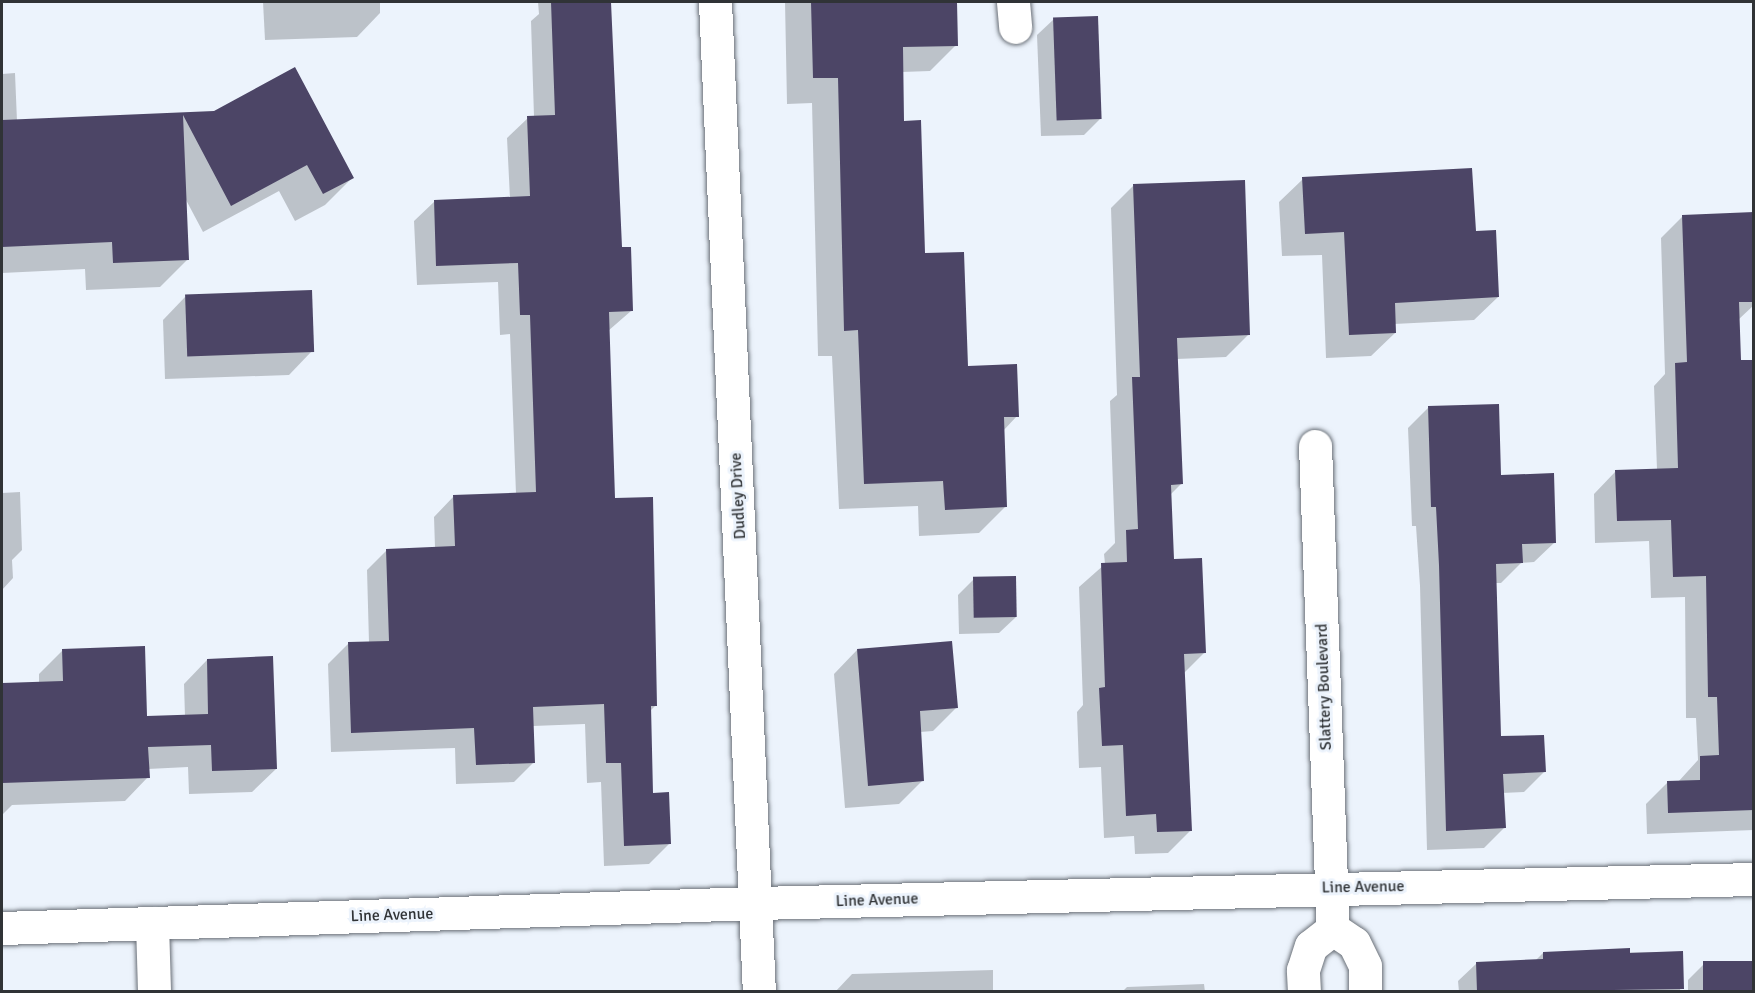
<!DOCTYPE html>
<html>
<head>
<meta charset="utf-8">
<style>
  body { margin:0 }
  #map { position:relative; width:1755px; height:993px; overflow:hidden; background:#ecf3fc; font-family:Signika,sans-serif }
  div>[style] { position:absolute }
  .shadow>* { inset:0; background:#0003 }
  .building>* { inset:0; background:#4c4566; transform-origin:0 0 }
  .roads { filter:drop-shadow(0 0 2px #6a7078) drop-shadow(0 0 2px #6a7078) }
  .minor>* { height:33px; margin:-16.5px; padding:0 16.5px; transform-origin:16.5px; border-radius:16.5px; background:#fff }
  .major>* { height:33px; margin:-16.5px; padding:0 16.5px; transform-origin:16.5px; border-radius:16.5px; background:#fff }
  span { translate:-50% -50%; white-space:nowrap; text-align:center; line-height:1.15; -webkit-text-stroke:6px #ecf3fc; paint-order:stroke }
  .street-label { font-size:16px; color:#303336 }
  .frame { position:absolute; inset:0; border:3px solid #303336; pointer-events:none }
</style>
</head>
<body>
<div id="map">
  <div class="shadow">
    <div style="clip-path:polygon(263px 2px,380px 2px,380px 13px,357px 37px,265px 40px)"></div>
    <div style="clip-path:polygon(538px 2px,609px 2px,621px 249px,631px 311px,608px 331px,614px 500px,656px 705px,650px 711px,652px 794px,669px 844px,649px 864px,604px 866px,601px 782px,587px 783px,585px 724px,533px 726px,534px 762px,514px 782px,456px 784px,455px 748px,331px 752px,328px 664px,348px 644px,369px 643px,367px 570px,387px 550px,435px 548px,434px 517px,454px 496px,516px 494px,510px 334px,500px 335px,498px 282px,417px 285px,414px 221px,435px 201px,510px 199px,507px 138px,528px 118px,534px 117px,531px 21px,539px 14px)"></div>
    <div style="clip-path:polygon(785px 2px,955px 2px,956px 45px,930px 71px,902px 72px,903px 122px,924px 255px,967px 367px,1017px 416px,1003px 431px,1005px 507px,979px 533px,919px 536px,918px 506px,839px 509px,832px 356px,818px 356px,812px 103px,787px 104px)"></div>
    <div style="clip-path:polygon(1054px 19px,1100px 119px,1084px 135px,1041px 136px,1037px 35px)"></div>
    <div style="clip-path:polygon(15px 73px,17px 121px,214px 112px,352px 178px,325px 205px,295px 221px,279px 191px,203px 232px,185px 198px,188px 259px,160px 287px,86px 290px,85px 269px,2px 273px,2px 74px)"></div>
    <div style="clip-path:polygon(1303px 179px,1498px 297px,1474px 320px,1394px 324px,1395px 333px,1371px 356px,1326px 358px,1322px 255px,1282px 256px,1279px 202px)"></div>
    <div style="clip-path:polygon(1133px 186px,1249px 334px,1226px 357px,1177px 359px,1181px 484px,1170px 495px,1172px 560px,1204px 653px,1183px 674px,1191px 830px,1168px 853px,1135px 854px,1134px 836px,1104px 838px,1101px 767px,1079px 768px,1077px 712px,1083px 705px,1079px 587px,1105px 564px,1104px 554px,1115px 543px,1110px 401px,1117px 395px,1111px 208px)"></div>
    <div style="clip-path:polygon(1754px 214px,1754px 305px,1738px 320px,1740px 362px,1754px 362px,1754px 830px,1647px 834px,1646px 804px,1668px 782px,1678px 782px,1698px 760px,1696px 718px,1686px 718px,1685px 597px,1651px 598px,1649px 541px,1595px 543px,1594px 494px,1615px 472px,1657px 470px,1654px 386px,1665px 374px,1661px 238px,1683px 216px)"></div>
    <div style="clip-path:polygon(186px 296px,312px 351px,289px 375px,165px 379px,163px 320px)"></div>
    <div style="clip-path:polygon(1428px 408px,1500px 477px,1555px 542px,1534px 562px,1521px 563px,1501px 583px,1495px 583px,1500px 738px,1544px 772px,1524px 792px,1502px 793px,1504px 828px,1484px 848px,1427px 850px,1420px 586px,1416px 526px,1412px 526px,1408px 428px)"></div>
    <div style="clip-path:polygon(20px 492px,22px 550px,12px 560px,13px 578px,2px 590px,2px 493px)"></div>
    <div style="clip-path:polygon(974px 579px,1016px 617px,999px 633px,959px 634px,958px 595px)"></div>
    <div style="clip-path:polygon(63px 650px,146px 718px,185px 717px,184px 684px,207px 660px,276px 769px,252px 792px,189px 794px,188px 767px,148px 769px,148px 777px,125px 801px,12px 805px,2px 815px,2px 685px,39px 683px,39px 674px)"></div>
    <div style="clip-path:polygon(857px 650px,956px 708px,933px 731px,920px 732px,923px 780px,899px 804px,845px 808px,834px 674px)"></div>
    <div style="clip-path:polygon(1682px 952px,1680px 992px,1459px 992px,1458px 981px,1477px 963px,1535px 961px,1543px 953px)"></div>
    <div style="clip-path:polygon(1704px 964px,1754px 992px,1688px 992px,1688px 980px)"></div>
    <div style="clip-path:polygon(993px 970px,993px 992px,835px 992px,852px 974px)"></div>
    <div style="clip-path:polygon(1204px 984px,1205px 992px,1122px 992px,1127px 987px)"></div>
  </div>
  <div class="building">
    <div style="clip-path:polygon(551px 2px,611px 2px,622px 247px,631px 247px,633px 311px,609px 312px,615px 498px,653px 497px,657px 706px,651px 706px,653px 793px,669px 792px,671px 844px,624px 846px,621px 763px,606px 763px,604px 704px,533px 707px,535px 763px,476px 765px,474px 728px,351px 733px,348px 642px,389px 641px,386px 549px,455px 546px,453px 495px,536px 492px,530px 315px,520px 315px,518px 263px,436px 266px,434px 200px,530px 196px,527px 116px,555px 115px)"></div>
    <div style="clip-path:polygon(811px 2px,957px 2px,958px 46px,903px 47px,904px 121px,921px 120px,925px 253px,964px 252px,968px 366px,1017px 364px,1019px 417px,1004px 417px,1007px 507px,945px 510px,943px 481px,864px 484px,858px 330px,844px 331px,838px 78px,813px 78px)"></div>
    <div style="left:1098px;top:16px;width:103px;height:45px;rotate:88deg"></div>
    <div style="clip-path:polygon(295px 67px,354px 178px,323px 194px,307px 165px,231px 206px,183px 115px,189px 260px,113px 263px,112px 242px,2px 247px,2px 120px,214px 111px)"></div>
    <div style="clip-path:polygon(1472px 168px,1476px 231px,1496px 230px,1499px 297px,1395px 303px,1396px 333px,1349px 335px,1344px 232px,1305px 234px,1302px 177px)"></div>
    <div style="clip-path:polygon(1245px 180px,1250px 335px,1177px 338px,1183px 484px,1171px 485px,1174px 559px,1202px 558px,1206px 653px,1184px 654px,1192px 831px,1157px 832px,1156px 814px,1126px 816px,1123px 745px,1102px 746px,1099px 688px,1105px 687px,1101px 563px,1127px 562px,1126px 530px,1138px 529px,1132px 377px,1140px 377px,1133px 184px)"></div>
    <div style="clip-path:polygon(1754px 212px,1754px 302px,1739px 302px,1741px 360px,1754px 360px,1754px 810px,1668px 813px,1667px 781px,1700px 780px,1700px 756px,1719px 755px,1717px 697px,1708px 697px,1706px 576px,1673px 577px,1671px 520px,1617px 521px,1615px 470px,1678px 468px,1675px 363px,1687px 362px,1682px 215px)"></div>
    <div style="left:312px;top:290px;width:62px;height:127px;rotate:88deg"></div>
    <div style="clip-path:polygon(1499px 404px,1501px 475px,1554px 473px,1556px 543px,1522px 544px,1523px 563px,1496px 564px,1501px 736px,1544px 735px,1546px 772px,1503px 774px,1506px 828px,1446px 831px,1439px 565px,1436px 507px,1431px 507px,1428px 406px)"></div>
    <div style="left:1016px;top:576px;width:41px;height:43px;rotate:89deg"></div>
    <div style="clip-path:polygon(952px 641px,958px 708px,920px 711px,924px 781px,868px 786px,857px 649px)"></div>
    <div style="clip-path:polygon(145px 646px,147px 716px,208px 714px,207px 659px,273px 656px,277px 769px,212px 771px,211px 745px,148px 747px,150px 778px,2px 783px,2px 683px,63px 681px,62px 649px)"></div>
    <div style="clip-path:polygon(1630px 948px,1630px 953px,1683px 951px,1684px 989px,1477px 992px,1476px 962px,1543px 959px,1543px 952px)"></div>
    <div style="left:1754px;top:961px;width:31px;height:51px;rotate:90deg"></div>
  </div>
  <div class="roads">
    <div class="minor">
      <div style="left:715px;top:2px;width:991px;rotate:87.46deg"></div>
      <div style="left:1013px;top:2px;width:25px;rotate:85deg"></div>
      <div style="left:1315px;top:446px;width:483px;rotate:87.9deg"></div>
      <div style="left:152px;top:923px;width:69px;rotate:88.3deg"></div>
      <div style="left:1333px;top:929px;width:25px;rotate:34deg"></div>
      <div style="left:1354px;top:943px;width:25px;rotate:64deg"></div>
      <div style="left:1365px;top:966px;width:26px;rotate:90deg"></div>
      <div style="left:1304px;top:992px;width:22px;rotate:-93deg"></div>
      <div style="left:1303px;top:970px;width:25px;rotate:-72deg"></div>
      <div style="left:1311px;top:946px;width:28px;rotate:-38deg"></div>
    </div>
    <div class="major">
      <div style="left:2px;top:928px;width:755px;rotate:-1.9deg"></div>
      <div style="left:757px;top:903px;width:997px;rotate:-1.38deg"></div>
    </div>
  </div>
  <div class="street-label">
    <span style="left:738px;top:496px;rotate:-93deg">Dudley Drive</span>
    <span style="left:1324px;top:687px;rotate:-92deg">Slattery Boulevard</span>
    <span style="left:1363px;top:887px;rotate:-1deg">Line Avenue</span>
    <span style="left:877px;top:900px;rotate:-2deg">Line Avenue</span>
    <span style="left:392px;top:915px;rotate:-2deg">Line Avenue</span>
  </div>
  <div class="frame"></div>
</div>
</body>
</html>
